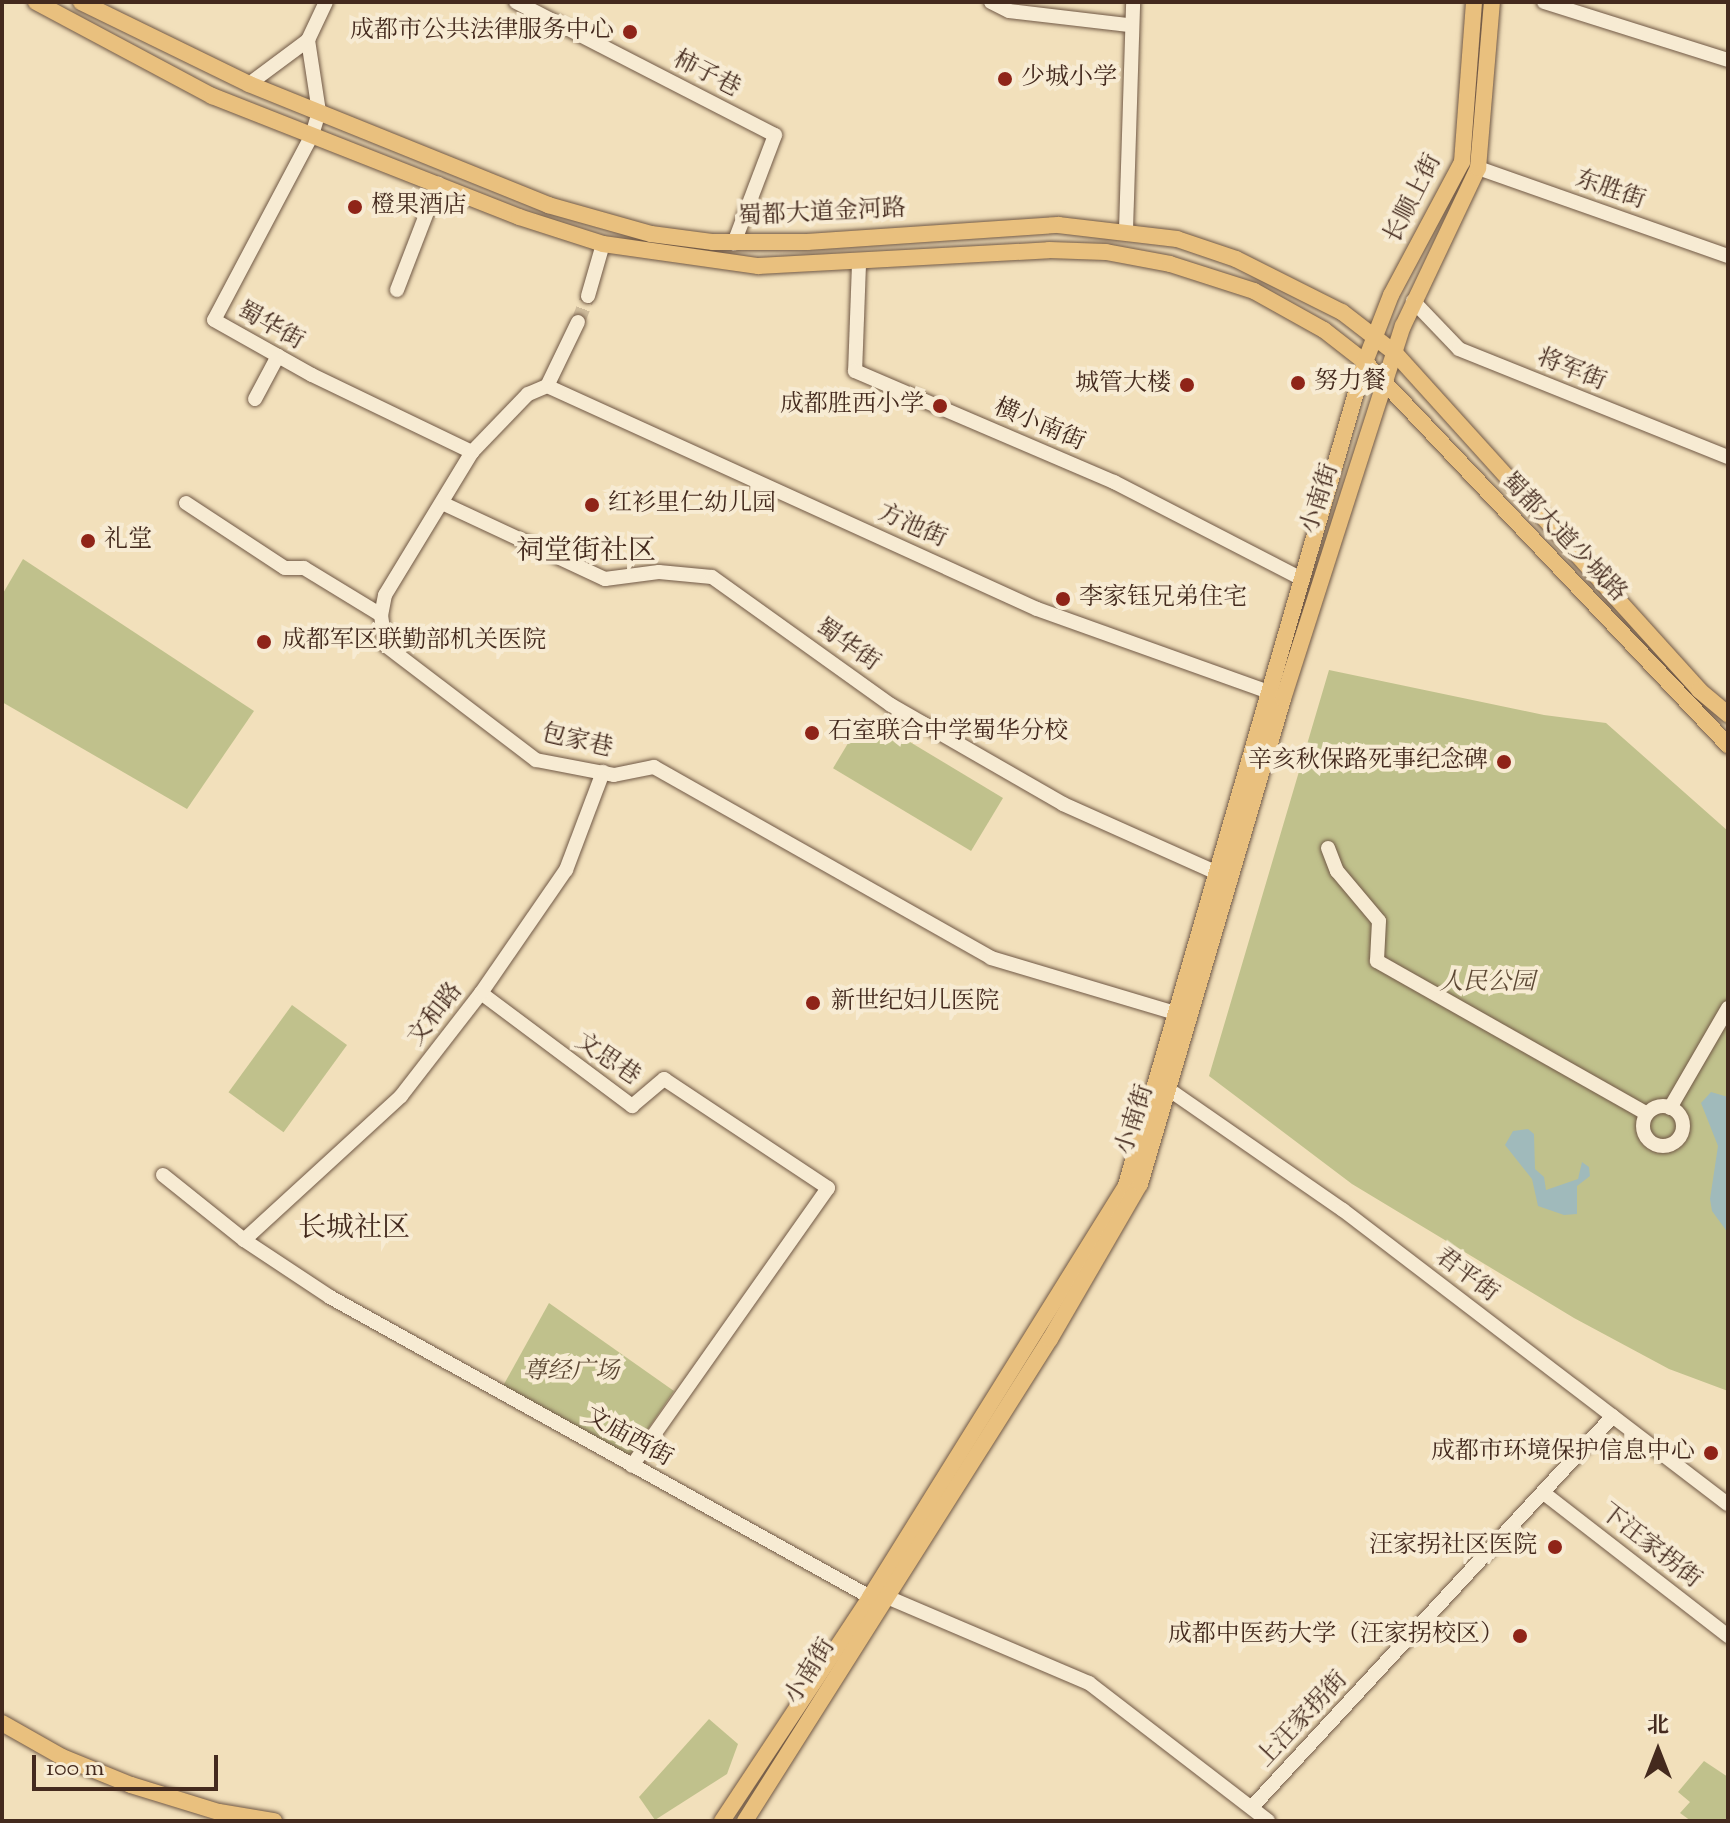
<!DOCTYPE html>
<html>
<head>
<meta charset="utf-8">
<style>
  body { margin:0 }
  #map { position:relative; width:1730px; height:1823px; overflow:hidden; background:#f2e0bb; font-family:"Sorts Mill Goudy","Noto Serif SC",serif }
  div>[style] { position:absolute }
  .green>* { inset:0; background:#c0c18c; transform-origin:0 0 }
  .water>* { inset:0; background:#a0babb }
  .minor-tunnel>* { height:14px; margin-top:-7px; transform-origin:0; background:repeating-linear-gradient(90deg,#cfbc9c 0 14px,transparent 0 21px) }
  .roads { filter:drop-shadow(0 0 2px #705845) drop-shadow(0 0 2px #705845) }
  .minor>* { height:14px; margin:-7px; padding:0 7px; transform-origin:7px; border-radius:7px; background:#f7ebd3 }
  .minor>.ring { margin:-7px; padding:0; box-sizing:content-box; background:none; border:14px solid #f7ebd3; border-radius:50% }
  .major>* { height:16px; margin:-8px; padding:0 8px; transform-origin:8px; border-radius:8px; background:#e9c07e }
  .dots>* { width:22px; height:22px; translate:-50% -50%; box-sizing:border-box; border:4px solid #f7ebd3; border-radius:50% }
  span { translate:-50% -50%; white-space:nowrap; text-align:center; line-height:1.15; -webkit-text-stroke:8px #f7ebd3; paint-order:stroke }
  .poi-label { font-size:24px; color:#442a1e }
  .right { translate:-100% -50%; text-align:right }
  .left { translate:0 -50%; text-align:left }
  .street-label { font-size:24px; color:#442a1e }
  .park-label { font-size:24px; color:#5d4834; font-style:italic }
  .quarter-label { font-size:28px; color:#442a1e }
  .frame { position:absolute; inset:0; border:4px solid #442a1e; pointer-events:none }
  .north { position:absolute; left:1618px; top:1711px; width:80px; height:80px; -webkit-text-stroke:6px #f7ebd3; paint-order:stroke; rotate:0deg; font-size:22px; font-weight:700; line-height:32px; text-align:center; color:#442a1e }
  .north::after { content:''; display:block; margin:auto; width:28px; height:36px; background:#442a1e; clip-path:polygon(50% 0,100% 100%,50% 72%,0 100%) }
  .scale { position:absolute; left:32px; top:1755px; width:186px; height:36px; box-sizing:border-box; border:4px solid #442a1e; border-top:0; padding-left:10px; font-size:24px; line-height:28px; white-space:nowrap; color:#442a1e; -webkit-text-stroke:6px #f7ebd3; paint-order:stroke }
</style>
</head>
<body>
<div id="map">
  <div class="green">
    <div style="clip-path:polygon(23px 559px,254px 711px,187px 809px,2px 702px,2px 595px)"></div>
    <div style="clip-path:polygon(1329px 670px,1544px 715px,1606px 723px,1728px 831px,1728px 1391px,1669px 1369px,1574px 1318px,1352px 1184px,1209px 1076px)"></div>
    <div style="left:865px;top:715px;width:161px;height:62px;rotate:31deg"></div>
    <div style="left:292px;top:1005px;width:68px;height:108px;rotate:36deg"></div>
    <div style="clip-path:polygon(549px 1303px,674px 1391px,629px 1457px,503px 1386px)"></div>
    <div style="clip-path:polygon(709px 1719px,738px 1744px,727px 1774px,655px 1820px,639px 1797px)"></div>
    <div style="clip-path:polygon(1704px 1761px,1728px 1777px,1728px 1821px,1691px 1821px,1680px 1813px,1690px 1802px,1678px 1792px)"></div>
  </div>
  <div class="water">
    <div style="clip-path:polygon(1711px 1092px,1728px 1097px,1728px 1233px,1712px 1211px,1710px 1199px,1718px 1146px,1701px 1103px)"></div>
    <div style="clip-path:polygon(1513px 1131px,1528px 1129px,1534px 1134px,1535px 1169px,1544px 1177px,1546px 1190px,1578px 1179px,1582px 1162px,1589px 1167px,1590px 1176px,1577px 1186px,1577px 1214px,1564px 1215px,1538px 1206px,1532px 1179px,1505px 1145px)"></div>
  </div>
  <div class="minor-tunnel">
    <div style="left:578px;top:322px;width:28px;rotate:-69deg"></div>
  </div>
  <div class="roads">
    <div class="minor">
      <div style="left:516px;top:2px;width:291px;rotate:27.2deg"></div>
      <div style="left:775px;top:135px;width:116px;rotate:110.8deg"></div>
      <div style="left:991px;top:2px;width:20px;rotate:27deg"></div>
      <div style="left:1009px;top:11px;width:121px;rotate:6.7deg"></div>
      <div style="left:1544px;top:2px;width:193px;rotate:17.5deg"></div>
      <div style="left:308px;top:40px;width:73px;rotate:81.3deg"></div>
      <div style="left:319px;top:112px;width:24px;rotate:107deg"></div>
      <div style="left:312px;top:135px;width:209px;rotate:117.9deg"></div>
      <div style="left:214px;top:320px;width:112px;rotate:29.3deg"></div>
      <div style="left:312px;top:375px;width:178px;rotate:25.7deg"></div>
      <div style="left:249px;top:84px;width:74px;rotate:-36.7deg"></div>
      <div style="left:308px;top:40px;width:42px;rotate:-64.7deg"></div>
      <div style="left:1478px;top:168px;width:265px;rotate:19.4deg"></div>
      <div style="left:1126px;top:230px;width:228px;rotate:-88.2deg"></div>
      <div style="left:859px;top:264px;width:107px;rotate:92.1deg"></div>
      <div style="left:855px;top:371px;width:282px;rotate:23.2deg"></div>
      <div style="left:1114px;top:482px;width:207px;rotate:27.3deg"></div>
      <div style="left:397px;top:290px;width:114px;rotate:-68.9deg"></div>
      <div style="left:588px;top:296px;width:54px;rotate:-73.9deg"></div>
      <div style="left:1413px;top:301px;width:66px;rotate:46.2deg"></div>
      <div style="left:1459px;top:349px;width:290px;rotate:21.9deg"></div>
      <div style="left:578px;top:322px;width:71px;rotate:115.8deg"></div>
      <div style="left:547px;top:386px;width:21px;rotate:157deg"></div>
      <div style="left:528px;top:394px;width:81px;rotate:134deg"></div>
      <div style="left:472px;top:452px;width:167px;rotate:121.3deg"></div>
      <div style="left:385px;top:595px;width:20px;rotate:101deg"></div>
      <div style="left:381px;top:615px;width:30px;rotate:82deg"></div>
      <div style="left:385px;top:645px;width:190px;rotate:37.3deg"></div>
      <div style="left:536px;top:760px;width:79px;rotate:10.9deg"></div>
      <div style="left:614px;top:775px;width:41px;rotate:-11.3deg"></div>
      <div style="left:654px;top:767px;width:387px;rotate:29.5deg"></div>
      <div style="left:991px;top:958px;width:192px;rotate:16.6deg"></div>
      <div style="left:547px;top:386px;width:538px;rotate:24.47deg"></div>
      <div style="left:1037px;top:609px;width:243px;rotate:19.7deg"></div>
      <div style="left:255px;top:399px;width:49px;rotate:-61.9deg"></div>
      <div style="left:186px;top:503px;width:118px;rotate:33.3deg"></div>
      <div style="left:285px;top:568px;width:19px"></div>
      <div style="left:304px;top:568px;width:90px;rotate:31.4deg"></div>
      <div style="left:442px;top:503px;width:180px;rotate:25deg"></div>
      <div style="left:605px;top:579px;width:54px;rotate:-7.4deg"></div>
      <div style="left:659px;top:572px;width:53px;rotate:5.4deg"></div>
      <div style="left:712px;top:577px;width:220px;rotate:35.6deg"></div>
      <div style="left:891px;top:705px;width:198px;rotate:29.9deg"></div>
      <div style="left:1063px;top:804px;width:169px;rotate:24.1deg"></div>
      <div style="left:1328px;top:848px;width:25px;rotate:69deg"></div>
      <div style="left:1337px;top:871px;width:65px;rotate:50deg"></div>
      <div style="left:1379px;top:921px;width:40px;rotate:92.9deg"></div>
      <div style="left:1377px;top:961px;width:310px;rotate:29.5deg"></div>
      <div style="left:481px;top:993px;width:189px;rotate:36.8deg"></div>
      <div style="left:632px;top:1106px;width:42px;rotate:-40.2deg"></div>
      <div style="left:664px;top:1079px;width:197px;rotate:33.6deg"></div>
      <div style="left:828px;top:1188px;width:340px;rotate:125.2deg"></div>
      <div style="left:1171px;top:1091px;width:209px;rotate:34.7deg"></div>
      <div style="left:1343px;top:1210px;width:484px;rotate:37.4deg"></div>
      <div class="ring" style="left:1643px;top:1106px;width:26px;height:26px"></div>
      <div style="left:1670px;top:1108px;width:116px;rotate:-59.9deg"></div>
      <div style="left:163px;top:1175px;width:104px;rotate:38.7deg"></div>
      <div style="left:244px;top:1240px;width:103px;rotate:33.5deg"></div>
      <div style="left:330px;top:1297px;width:618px;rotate:29.05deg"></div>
      <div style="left:244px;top:1240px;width:213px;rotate:-42.5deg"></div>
      <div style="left:401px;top:1096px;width:130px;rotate:-52.2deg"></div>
      <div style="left:481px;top:993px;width:150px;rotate:-55.4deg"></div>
      <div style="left:566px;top:870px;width:105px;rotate:-69.3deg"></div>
      <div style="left:1545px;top:1494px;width:232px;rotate:37.8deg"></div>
      <div style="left:887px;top:1597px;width:220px;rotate:23.1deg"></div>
      <div style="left:1089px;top:1683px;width:226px;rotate:37.6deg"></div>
      <div style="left:1252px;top:1807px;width:532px;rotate:-47.28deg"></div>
    </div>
    <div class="major">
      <div style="left:36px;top:2px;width:200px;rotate:28.1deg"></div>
      <div style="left:212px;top:96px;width:330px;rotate:21.5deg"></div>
      <div style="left:519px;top:217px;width:88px;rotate:17.8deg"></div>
      <div style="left:603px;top:244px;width:157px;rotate:8.1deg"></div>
      <div style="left:758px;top:266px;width:291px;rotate:-3.1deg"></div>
      <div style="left:1049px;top:250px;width:57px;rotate:2deg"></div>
      <div style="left:1106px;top:252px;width:65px;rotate:10.6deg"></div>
      <div style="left:1170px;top:264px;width:88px;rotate:17.8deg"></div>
      <div style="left:1254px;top:291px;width:80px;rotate:29.1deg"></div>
      <div style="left:1324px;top:330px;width:52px;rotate:38deg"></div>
      <div style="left:1365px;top:362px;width:528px;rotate:46.54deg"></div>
      <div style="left:81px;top:2px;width:187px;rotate:26deg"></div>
      <div style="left:249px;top:84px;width:323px;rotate:22deg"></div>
      <div style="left:548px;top:205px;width:107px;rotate:15.7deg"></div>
      <div style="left:651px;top:234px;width:63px;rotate:7.4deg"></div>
      <div style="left:713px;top:242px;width:94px"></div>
      <div style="left:807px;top:242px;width:252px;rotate:-3.9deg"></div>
      <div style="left:1058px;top:225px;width:120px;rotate:6.7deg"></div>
      <div style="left:1177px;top:239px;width:62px;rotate:18.7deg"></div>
      <div style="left:1236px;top:259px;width:119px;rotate:26.6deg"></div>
      <div style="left:1342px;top:312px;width:67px;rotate:37.7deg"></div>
      <div style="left:1395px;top:353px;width:454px;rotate:47.9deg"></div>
      <div style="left:1699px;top:690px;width:38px;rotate:40deg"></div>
      <div style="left:2px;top:1723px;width:69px;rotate:29.5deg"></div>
      <div style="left:62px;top:1757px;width:74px;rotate:22.1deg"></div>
      <div style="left:131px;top:1785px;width:92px;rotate:17.1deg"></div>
      <div style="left:219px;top:1812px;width:56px;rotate:9.3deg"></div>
      <div style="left:722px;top:1821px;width:268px;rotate:-56.5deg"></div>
      <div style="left:870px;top:1597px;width:485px;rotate:-58.1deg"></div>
      <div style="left:1126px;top:1185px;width:857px;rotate:-73.81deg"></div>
      <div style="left:1365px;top:362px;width:72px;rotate:-68.8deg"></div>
      <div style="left:1391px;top:295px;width:151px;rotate:-61.9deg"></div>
      <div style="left:1462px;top:162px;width:160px;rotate:-85.7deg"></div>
      <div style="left:745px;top:1821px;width:570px;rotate:-57.68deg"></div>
      <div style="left:1050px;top:1339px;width:179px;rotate:-59.9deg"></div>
      <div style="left:1140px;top:1184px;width:506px;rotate:-73.57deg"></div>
      <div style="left:1283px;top:699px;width:392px;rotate:-72.2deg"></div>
      <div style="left:1403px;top:326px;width:175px;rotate:-64.6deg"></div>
      <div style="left:1478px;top:168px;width:167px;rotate:-85.2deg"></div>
    </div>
  </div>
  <div class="dots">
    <div style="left:630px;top:32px;background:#8f2418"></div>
    <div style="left:1005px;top:79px;background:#8f2418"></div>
    <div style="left:355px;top:207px;background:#8f2418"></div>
    <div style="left:1298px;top:383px;background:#8f2418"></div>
    <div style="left:1187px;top:385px;background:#8f2418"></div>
    <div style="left:940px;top:406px;background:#8f2418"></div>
    <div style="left:592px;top:505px;background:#8f2418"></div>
    <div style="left:88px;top:541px;background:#8f2418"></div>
    <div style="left:1063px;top:599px;background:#8f2418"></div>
    <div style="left:264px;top:642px;background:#8f2418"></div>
    <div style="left:812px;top:733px;background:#8f2418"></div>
    <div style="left:1504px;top:762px;background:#8f2418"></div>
    <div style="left:813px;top:1003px;background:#8f2418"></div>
    <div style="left:1711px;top:1453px;background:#8f2418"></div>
    <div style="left:1555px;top:1547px;background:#8f2418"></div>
    <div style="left:1520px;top:1636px;background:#8f2418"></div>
  </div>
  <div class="poi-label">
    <span class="right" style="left:614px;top:32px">成都市公共法律服务中心</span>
    <span class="left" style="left:1021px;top:79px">少城小学</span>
    <span class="left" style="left:371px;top:207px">橙果酒店</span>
    <span class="left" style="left:1314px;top:383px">努力餐</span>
    <span class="right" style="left:1171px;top:385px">城管大楼</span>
    <span class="right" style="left:924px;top:406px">成都胜西小学</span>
    <span class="left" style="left:608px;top:505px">红衫里仁幼儿园</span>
    <span class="left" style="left:104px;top:541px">礼堂</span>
    <span class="left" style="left:1079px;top:599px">李家钰兄弟住宅</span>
    <span class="left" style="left:282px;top:642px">成都军区联勤部机关医院</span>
    <span class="left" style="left:828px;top:733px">石室联合中学蜀华分校</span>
    <span class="right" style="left:1488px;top:762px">辛亥秋保路死事纪念碑</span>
    <span class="left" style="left:831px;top:1003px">新世纪妇儿医院</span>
    <span class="right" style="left:1695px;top:1453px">成都市环境保护信息中心</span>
    <span class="right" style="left:1537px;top:1547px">汪家拐社区医院</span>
    <span class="right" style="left:1504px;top:1636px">成都中医药大学（汪家拐校区）</span>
  </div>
  <div class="street-label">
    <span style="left:706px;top:75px;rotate:27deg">柿子巷</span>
    <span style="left:1610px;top:191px;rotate:19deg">东胜街</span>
    <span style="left:1414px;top:199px;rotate:-63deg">长顺上街</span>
    <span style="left:822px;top:214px;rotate:-3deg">蜀都大道金河路</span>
    <span style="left:270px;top:327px;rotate:29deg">蜀华街</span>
    <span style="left:1571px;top:371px;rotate:22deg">将军街</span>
    <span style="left:1039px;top:426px;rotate:23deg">横小南街</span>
    <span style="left:1321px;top:499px;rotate:-72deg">小南街</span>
    <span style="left:912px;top:527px;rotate:24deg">方池街</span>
    <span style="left:1563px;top:538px;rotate:46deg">蜀都大道少城路</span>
    <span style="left:847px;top:646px;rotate:35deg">蜀华街</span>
    <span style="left:577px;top:742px;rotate:13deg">包家巷</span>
    <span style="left:436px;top:1015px;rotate:-52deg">文和路</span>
    <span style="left:607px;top:1060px;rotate:34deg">文思巷</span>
    <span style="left:1136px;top:1120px;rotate:-72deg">小南街</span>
    <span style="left:1466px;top:1276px;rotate:37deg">君平街</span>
    <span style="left:628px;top:1438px;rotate:29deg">文庙西街</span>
    <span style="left:1650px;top:1547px;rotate:38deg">下汪家拐街</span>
    <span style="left:811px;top:1672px;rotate:-58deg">小南街</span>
    <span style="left:1303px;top:1720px;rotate:-47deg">上汪家拐街</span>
  </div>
  <div class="park-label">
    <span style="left:1487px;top:984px">人民公园</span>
    <span style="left:571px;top:1373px">尊经广场</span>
  </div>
  <div class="quarter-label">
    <span style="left:586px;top:552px">祠堂街社区</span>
    <span style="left:354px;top:1229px">长城社区</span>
  </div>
  <div class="frame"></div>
  <div class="north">北</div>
  <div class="scale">100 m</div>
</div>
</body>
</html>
